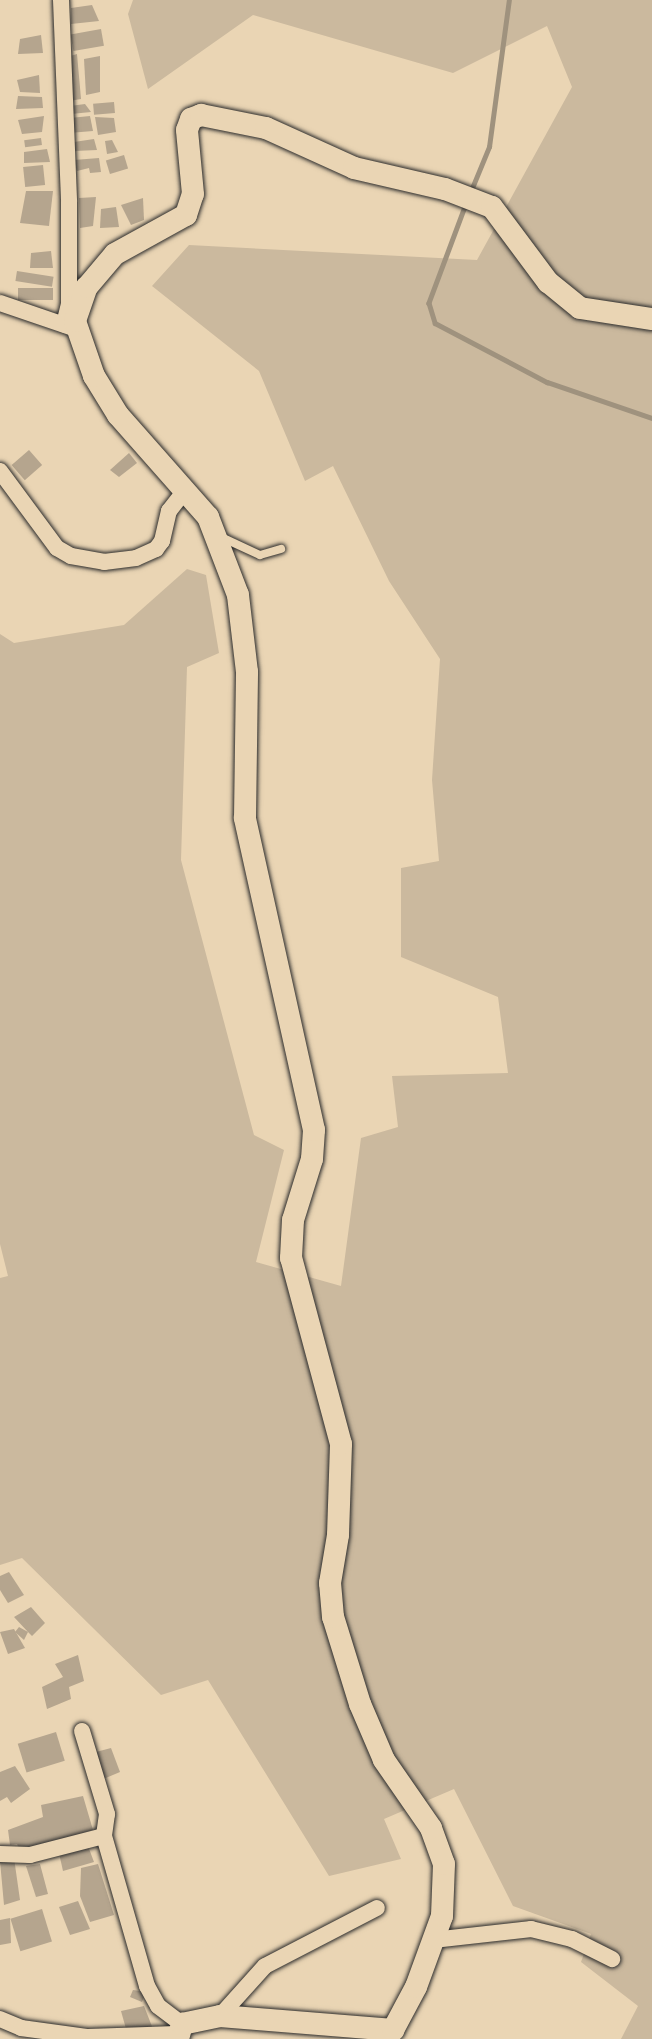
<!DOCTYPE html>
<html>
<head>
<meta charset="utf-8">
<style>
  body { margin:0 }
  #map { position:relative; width:652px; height:2039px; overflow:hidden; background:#ead5b4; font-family:"Indie Flower",sans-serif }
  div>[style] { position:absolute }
  .green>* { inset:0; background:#cbb99e }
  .stream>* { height:4.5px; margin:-2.25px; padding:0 2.25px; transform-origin:2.25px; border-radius:2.25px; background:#9f927e }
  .building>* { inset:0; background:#b5a58e; transform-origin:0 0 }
  .roads { filter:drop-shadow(0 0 2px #2b2b2b) drop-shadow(0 0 2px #2b2b2b) }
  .lane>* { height:8px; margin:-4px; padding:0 4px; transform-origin:4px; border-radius:4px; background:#ead5b4 }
  .street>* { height:16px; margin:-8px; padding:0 8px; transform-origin:8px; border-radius:8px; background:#ead5b4 }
  .secondary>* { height:22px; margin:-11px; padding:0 11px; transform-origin:11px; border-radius:11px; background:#ead5b4 }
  span { translate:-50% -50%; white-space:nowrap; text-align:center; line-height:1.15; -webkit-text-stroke:5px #ead5b4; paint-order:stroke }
</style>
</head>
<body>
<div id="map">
  <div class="green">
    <div style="clip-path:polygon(133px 0,652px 0,652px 2039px,621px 2039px,638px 2006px,581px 1962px,591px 1934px,513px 1906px,454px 1789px,384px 1819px,401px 1859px,329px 1876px,208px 1680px,161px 1695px,22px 1558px,0 1565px,0 1278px,8px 1276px,0 1244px,0 634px,14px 643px,124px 625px,187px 569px,206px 575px,219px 653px,187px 667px,181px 860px,254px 1135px,284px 1150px,256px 1262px,341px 1286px,361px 1138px,398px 1127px,392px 1076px,508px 1073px,498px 997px,401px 957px,401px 868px,439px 861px,432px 780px,440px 659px,389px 581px,333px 466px,305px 481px,259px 371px,152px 286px,189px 245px,477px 260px,572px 87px,547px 26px,453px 73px,253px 15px,148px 89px,128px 14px)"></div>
  </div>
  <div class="stream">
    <div style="left:470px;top:193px;width:50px;rotate:-67.6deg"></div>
    <div style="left:489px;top:147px;width:148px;rotate:-82.3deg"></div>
    <div style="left:466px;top:204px;width:106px;rotate:110.5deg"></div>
    <div style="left:429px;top:303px;width:21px;rotate:73deg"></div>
    <div style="left:435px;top:323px;width:127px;rotate:27.8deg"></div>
    <div style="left:547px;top:382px;width:111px;rotate:18.9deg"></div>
  </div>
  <div class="building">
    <div style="clip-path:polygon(92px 5px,99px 21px,71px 24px,71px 8px)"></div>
    <div style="left:101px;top:29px;width:17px;height:31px;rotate:80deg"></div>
    <div style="clip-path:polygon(41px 35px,43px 53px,18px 54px,20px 39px)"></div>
    <div style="clip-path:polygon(77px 54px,81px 99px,69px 101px,67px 57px)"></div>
    <div style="clip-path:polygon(100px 56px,100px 92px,86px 95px,84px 59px)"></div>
    <div style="clip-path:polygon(39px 75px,40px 93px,20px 92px,17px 80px)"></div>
    <div style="clip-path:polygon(18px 96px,42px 97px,43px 108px,16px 109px)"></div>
    <div style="left:114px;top:102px;width:11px;height:21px;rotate:85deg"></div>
    <div style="clip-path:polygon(85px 104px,91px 112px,71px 114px,70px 106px)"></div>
    <div style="clip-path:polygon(44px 116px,42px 132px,22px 134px,18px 120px)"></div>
    <div style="clip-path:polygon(90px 116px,93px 131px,69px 133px,70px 118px)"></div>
    <div style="clip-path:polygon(95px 117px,114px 118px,116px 132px,98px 135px)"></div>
    <div style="left:41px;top:138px;width:7px;height:17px;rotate:82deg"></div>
    <div style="clip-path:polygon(94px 139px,97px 150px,75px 151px,74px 142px)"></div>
    <div style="clip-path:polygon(112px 140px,118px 152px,107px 154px,105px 141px)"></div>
    <div style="clip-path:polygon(47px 149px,50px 162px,24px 163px,24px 152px)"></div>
    <div style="left:124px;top:155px;width:14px;height:19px;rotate:73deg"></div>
    <div style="clip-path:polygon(99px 158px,101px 172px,90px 173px,89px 168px,77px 171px,74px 160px)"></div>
    <div style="left:43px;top:165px;width:20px;height:20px;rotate:84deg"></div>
    <div style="clip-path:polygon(26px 191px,53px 191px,49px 226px,20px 223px)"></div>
    <div style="clip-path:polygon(96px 197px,93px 226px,80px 228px,79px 198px)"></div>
    <div style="clip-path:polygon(143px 198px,144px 220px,131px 225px,121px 205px)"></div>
    <div style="clip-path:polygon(116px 207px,119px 227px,100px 228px,101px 209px)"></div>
    <div style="clip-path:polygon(51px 251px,53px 268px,30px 268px,31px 253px)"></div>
    <div style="left:17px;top:271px;width:37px;height:10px;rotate:9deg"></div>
    <div style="left:18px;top:288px;width:35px;height:12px"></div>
    <div style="left:29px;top:450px;width:20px;height:23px;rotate:49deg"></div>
    <div style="clip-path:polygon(129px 453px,137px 463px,119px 477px,110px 470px)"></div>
    <div style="clip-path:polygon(9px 1572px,24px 1595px,8px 1603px,0 1590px,0 1576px)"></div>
    <div style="clip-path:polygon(31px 1607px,45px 1623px,32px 1636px,28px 1632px,24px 1640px,15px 1632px,19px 1627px,28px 1632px,14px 1617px)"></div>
    <div style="clip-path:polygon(14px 1629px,25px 1648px,8px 1654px,0 1632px)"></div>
    <div style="clip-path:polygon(78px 1655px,84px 1681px,69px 1687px,71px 1699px,47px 1709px,42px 1687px,63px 1677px,55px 1664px)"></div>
    <div style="left:56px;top:1732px;width:30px;height:40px;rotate:73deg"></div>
    <div style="clip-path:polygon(111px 1748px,120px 1772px,101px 1780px,96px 1752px)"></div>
    <div style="clip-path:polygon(15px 1766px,30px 1789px,11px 1803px,7px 1797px,0 1801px,0 1772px)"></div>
    <div style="clip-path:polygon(83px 1796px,93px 1830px,20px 1851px,17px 1844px,10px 1845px,8px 1830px,43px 1817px,41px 1805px)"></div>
    <div style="clip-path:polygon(88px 1846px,94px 1862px,63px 1871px,59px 1853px)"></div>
    <div style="clip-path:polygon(14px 1858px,20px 1900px,4px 1905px,0 1861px)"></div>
    <div style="clip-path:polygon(40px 1864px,48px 1894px,36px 1897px,26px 1866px)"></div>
    <div style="clip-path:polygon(98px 1864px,114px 1915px,90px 1922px,80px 1896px,81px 1868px)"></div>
    <div style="clip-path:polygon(78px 1901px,90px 1929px,70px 1935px,59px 1907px)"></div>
    <div style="left:42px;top:1909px;width:34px;height:33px;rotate:73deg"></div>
    <div style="clip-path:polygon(10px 1918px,11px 1943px,0 1945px,0 1920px)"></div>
    <div style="clip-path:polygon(133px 1990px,146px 1992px,142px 2002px,130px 1997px)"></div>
    <div style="clip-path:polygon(144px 2006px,153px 2029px,128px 2036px,121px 2011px)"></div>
  </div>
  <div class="roads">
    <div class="lane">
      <div style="left:221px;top:537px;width:43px;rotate:24.8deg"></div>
      <div style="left:260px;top:555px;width:22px;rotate:-16deg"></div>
    </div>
    <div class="street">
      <div style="left:61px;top:0;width:202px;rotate:87.7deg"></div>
      <div style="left:69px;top:202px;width:102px;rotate:90deg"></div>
      <div style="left:69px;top:304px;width:21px;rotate:104deg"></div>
      <div style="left:0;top:303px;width:77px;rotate:18.9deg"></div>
      <div style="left:0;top:471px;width:96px;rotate:53.5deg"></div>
      <div style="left:57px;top:548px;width:16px;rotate:30deg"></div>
      <div style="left:71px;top:556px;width:34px;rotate:10deg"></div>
      <div style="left:104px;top:562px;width:32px;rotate:-7deg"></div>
      <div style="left:136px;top:558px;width:22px;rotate:-24deg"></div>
      <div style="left:156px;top:549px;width:10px;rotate:-53deg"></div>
      <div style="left:162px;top:541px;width:31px;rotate:-77deg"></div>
      <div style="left:169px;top:511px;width:28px;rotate:-52deg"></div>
      <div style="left:82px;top:1731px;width:87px;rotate:73.2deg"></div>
      <div style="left:107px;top:1814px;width:22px;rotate:98deg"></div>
      <div style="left:104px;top:1836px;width:156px;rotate:74deg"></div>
      <div style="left:147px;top:1986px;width:23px;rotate:61deg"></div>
      <div style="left:158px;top:2006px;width:30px;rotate:37deg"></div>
      <div style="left:0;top:1854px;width:30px;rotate:2deg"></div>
      <div style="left:30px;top:1855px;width:76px;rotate:-14.4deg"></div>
      <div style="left:433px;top:1940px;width:99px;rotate:-6.4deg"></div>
      <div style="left:531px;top:1929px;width:42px;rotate:13.7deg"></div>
      <div style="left:572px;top:1939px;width:45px;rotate:26.6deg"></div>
      <div style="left:220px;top:2016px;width:67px;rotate:-48deg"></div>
      <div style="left:265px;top:1966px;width:126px;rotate:-27.4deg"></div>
      <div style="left:0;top:2019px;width:23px;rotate:23deg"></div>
      <div style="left:21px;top:2028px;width:68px;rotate:7.7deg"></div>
      <div style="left:88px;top:2037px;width:89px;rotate:-1.9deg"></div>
    </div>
    <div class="secondary">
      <div style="left:178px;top:2039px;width:16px;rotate:-75deg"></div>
      <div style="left:182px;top:2024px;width:39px;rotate:-12deg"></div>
      <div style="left:220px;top:2016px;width:174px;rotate:4.6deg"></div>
      <div style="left:393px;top:2030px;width:49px;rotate:-61.9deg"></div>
      <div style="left:416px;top:1987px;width:76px;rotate:-69.9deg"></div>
      <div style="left:442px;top:1916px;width:52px;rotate:-87.8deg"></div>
      <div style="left:444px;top:1864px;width:38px;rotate:-110deg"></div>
      <div style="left:431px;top:1828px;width:83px;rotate:-124.7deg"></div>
      <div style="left:384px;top:1760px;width:61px;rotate:-113.2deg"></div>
      <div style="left:360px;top:1704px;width:91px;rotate:-107.2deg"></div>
      <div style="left:333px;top:1617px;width:34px;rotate:-95deg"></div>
      <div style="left:330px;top:1583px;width:49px;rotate:-80.5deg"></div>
      <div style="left:338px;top:1535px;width:91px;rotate:-88.1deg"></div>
      <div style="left:341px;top:1444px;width:193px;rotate:-105deg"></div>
      <div style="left:291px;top:1258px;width:38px;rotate:-87deg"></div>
      <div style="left:293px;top:1220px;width:64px;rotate:-72.7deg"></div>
      <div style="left:312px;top:1159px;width:29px;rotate:-86deg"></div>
      <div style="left:314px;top:1130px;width:320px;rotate:-102.5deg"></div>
      <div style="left:245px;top:818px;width:146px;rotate:-89.2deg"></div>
      <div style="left:247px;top:672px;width:78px;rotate:-96.7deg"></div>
      <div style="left:238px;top:595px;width:84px;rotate:-111deg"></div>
      <div style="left:208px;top:517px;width:136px;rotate:-131.4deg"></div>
      <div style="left:118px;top:415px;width:46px;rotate:-121.6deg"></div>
      <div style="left:94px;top:376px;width:58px;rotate:-109.1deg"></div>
      <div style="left:75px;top:321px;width:36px;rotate:-71deg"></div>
      <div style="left:87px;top:287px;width:43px;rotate:-49.7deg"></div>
      <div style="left:115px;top:254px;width:81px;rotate:-28.8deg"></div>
      <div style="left:186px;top:215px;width:22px;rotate:-72deg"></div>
      <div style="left:193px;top:194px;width:64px;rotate:-95.4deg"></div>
      <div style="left:187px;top:130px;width:12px;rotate:-70deg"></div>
      <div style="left:191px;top:119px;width:11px;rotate:-22deg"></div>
      <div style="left:201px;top:115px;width:66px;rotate:11.3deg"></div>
      <div style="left:266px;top:128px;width:97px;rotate:24.4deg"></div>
      <div style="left:354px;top:168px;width:93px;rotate:13deg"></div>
      <div style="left:445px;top:189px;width:50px;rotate:21deg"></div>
      <div style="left:492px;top:207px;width:94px;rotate:53.3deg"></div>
      <div style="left:548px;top:282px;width:41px;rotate:39.1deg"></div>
      <div style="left:580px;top:308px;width:73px;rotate:8.7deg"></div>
    </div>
  </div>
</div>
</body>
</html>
